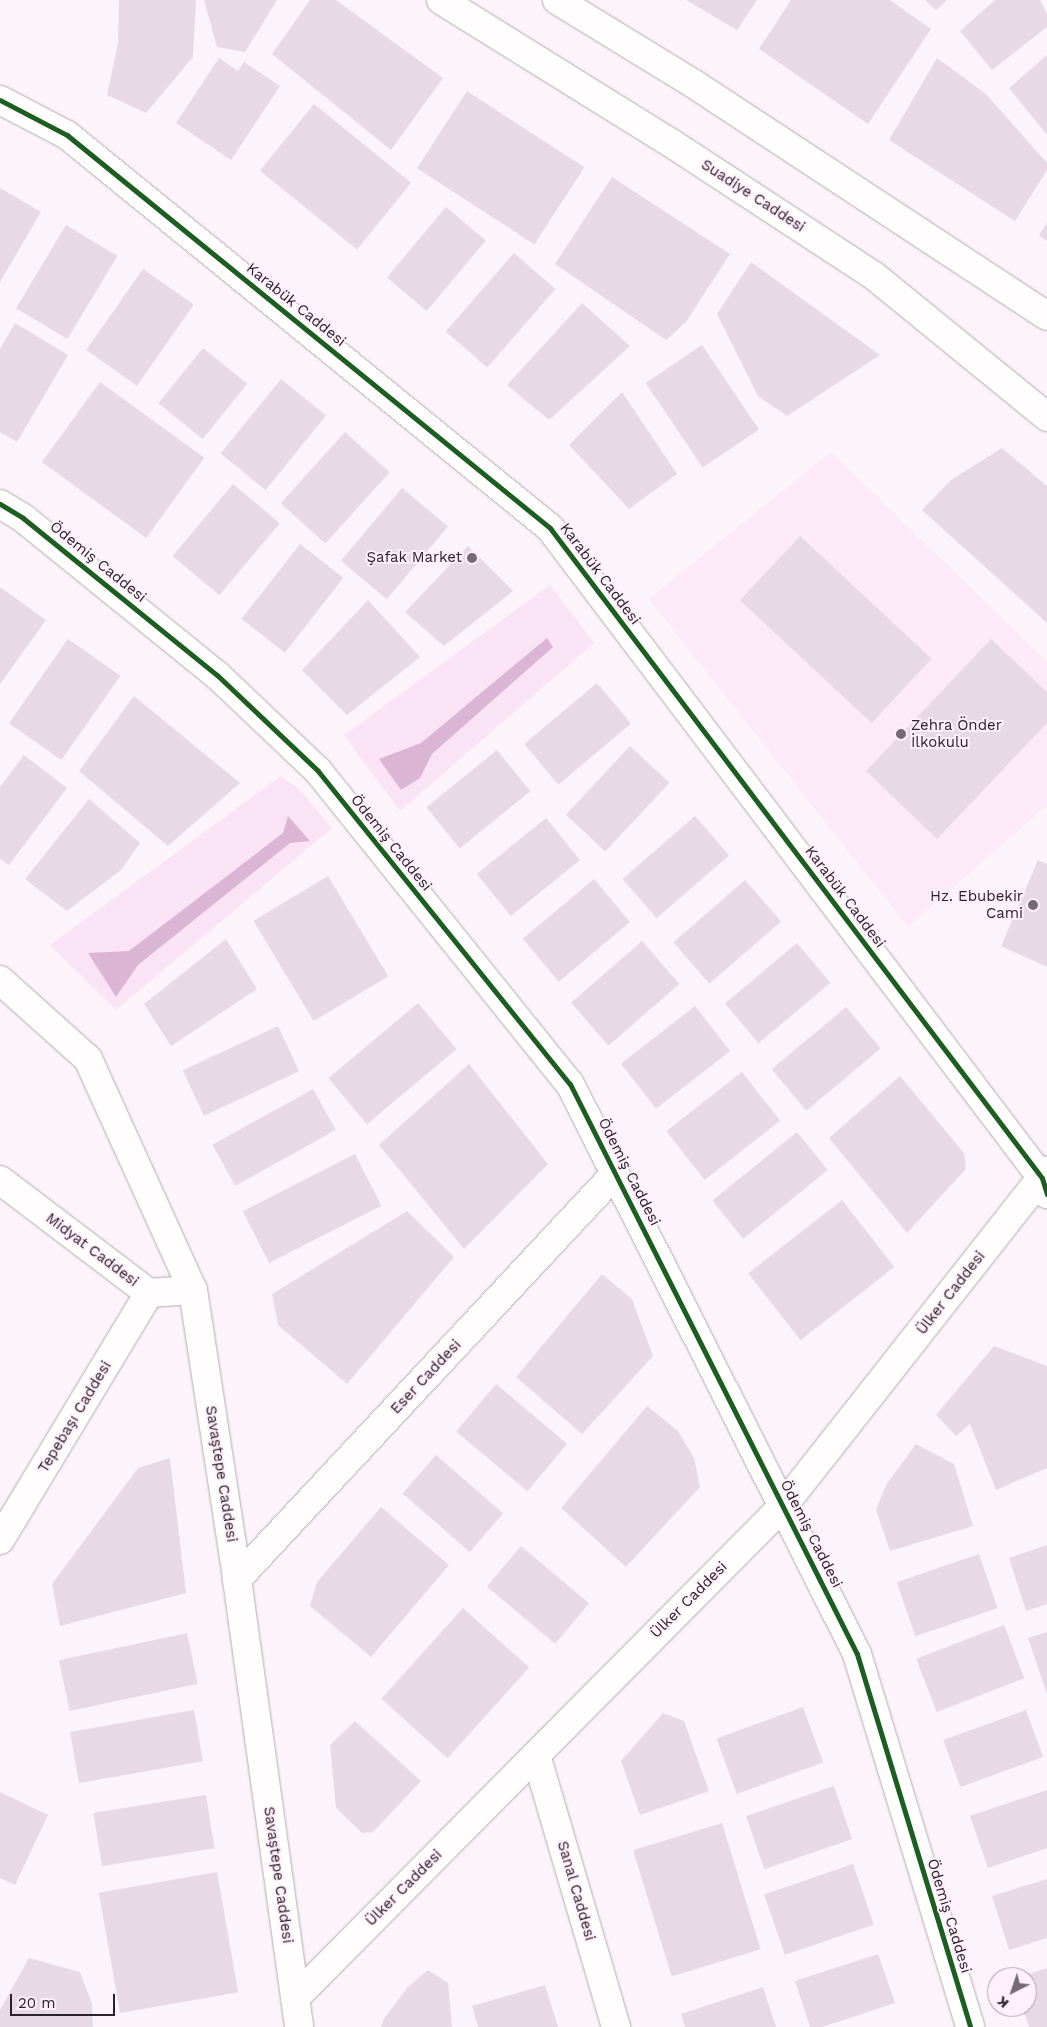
<!DOCTYPE html>
<html>
<head>
<meta charset="utf-8">
<style>
  body { margin:0 }
  #map { position:relative; width:1047px; height:2027px; overflow:hidden; background:#fcf4fa; font-family:"Work Sans",sans-serif }
  div>[style] { position:absolute }
  .built>* { inset:0; background:#fceaf8 }
  .green>* { inset:0; background:#fbe3f6 }
  .water>* { inset:0; background:#dbb5d4 }
  .building>* { inset:0; background:#e8dae5; transform-origin:0 0 }
  .roads { filter:drop-shadow(0 0 1px #b3acb2) drop-shadow(0 0 1px #b3acb2) }
  .minor>* { height:28px; margin:-14px; padding:0 14px; transform-origin:14px; border-radius:14px; background:#fffdfe }
  .secondary>* { height:28px; margin:-14px; padding:0 14px; transform-origin:14px; border-radius:14px; background:#fffdfe }
  .cycleway>* { height:5px; margin:-2.5px; padding:0 2.5px; transform-origin:2.5px; border-radius:2.5px; background:#1b5e20 }
  .dots>* { width:14px; height:14px; translate:-50% -50%; box-sizing:border-box; border:2px solid #fff0fb; border-radius:50% }
  span { translate:-50% -50%; white-space:nowrap; text-align:center; line-height:1.15; -webkit-text-stroke:4px #fff0fb; paint-order:stroke }
  .street-label { font-size:15px; color:#2c232a }
  .poi-label { font-size:15px; color:#2c232a }
  .right { translate:-100% -50%; text-align:right }
  .left { translate:0 -50%; text-align:left }
  .north { position:absolute; left:987px; top:1967px; width:50px; height:50px; box-sizing:border-box; background:#fff0fb; border:1px solid #ab9ea7; border-radius:50%; rotate:221deg; font-size:14px; font-weight:700; line-height:20px; text-align:center; color:#2c232a }
  .north::after { content:''; display:block; margin:auto; width:18px; height:22px; background:#756c73; clip-path:polygon(50% 0,100% 100%,50% 72%,0 100%) }
  .scale { position:absolute; left:10px; top:1994px; width:105px; height:22px; box-sizing:border-box; border:2px solid #2c232a; border-top:0; padding-left:6px; font-size:15px; line-height:18px; white-space:nowrap; color:#2c232a; -webkit-text-stroke:4px #fff0fb; paint-order:stroke }
</style>
</head>
<body>
<div id="map">
  <div class="built">
    <div style="clip-path:polygon(831px 452px,1047px 662px,1047px 805px,908px 927px,649px 599px)"></div>
  </div>
  <div class="green">
    <div style="clip-path:polygon(550px 585px,594px 643px,400px 811px,344px 735px)"></div>
    <div style="clip-path:polygon(281px 776px,298px 788px,332px 828px,116px 1010px,50px 945px)"></div>
  </div>
  <div class="water">
    <div style="clip-path:polygon(547px 638px,553px 647px,432px 754px,420px 778px,401px 790px,379px 759px,421px 743px)"></div>
    <div style="clip-path:polygon(288px 816px,310px 841px,290px 843px,138px 965px,116px 997px,88px 953px,129px 951px,283px 833px)"></div>
  </div>
  <div class="building">
    <div style="clip-path:polygon(119px 0,196px 0,193px 57px,146px 113px,107px 95px,118px 43px)"></div>
    <div style="clip-path:polygon(204px 0,277px 0,245px 52px,217px 47px)"></div>
    <div style="clip-path:polygon(310px 0,336px 0,443px 78px,391px 150px,272px 54px)"></div>
    <div style="clip-path:polygon(686px 0,757px 0,737px 30px)"></div>
    <div style="clip-path:polygon(791px 0,890px 0,931px 29px,868px 124px,759px 49px)"></div>
    <div style="clip-path:polygon(925px 0,947px 0,936px 10px)"></div>
    <div style="clip-path:polygon(995px 0,1040px 0,1047px 14px,1047px 27px,992px 70px,960px 31px)"></div>
    <div style="clip-path:polygon(1047px 55px,1047px 135px,1009px 88px)"></div>
    <div style="clip-path:polygon(219px 58px,238px 71px,244px 62px,280px 86px,231px 160px,176px 123px)"></div>
    <div style="clip-path:polygon(937px 58px,986px 94px,1047px 163px,1047px 170px,1015px 221px,889px 140px)"></div>
    <div style="left:467px;top:91px;width:140px;height:92px;rotate:33deg"></div>
    <div style="left:314px;top:104px;width:125px;height:86px;rotate:39deg"></div>
    <div style="clip-path:polygon(612px 177px,730px 254px,686px 322px,666px 340px,555px 264px)"></div>
    <div style="clip-path:polygon(0 188px,41px 212px,0 282px)"></div>
    <div style="left:446px;top:207px;width:52px;height:92px;rotate:40deg"></div>
    <div style="clip-path:polygon(1047px 223px,1047px 241px,1039px 235px)"></div>
    <div style="left:66px;top:225px;width:60px;height:97px;rotate:31deg"></div>
    <div style="left:514px;top:253px;width:55px;height:104px;rotate:41deg"></div>
    <div style="clip-path:polygon(751px 262px,880px 355px,787px 416px,758px 396px,717px 314px)"></div>
    <div style="left:143px;top:269px;width:62px;height:99px;rotate:35deg"></div>
    <div style="clip-path:polygon(582px 303px,630px 346px,549px 420px,507px 385px)"></div>
    <div style="clip-path:polygon(15px 323px,68px 355px,17px 442px,0 432px,0 349px)"></div>
    <div style="left:702px;top:345px;width:102px;height:68px;rotate:56deg"></div>
    <div style="left:203px;top:348px;width:57px;height:71px;rotate:39deg"></div>
    <div style="left:281px;top:379px;width:58px;height:96px;rotate:39deg"></div>
    <div style="left:100px;top:382px;width:129px;height:99px;rotate:36deg"></div>
    <div style="clip-path:polygon(622px 392px,677px 474px,629px 509px,569px 445px)"></div>
    <div style="left:345px;top:432px;width:60px;height:96px;rotate:42deg"></div>
    <div style="clip-path:polygon(1002px 448px,1047px 486px,1047px 623px,922px 510px,951px 480px)"></div>
    <div style="left:233px;top:484px;width:61px;height:94px;rotate:40deg"></div>
    <div style="left:402px;top:488px;width:60px;height:95px;rotate:40deg"></div>
    <div style="left:800px;top:536px;width:180px;height:88px;rotate:43deg"></div>
    <div style="left:300px;top:544px;width:55px;height:95px;rotate:38deg"></div>
    <div style="clip-path:polygon(468px 546px,513px 591px,444px 646px,405px 612px)"></div>
    <div style="clip-path:polygon(0 587px,46px 620px,0 684px)"></div>
    <div style="clip-path:polygon(368px 600px,420px 657px,347px 715px,302px 670px)"></div>
    <div style="left:68px;top:639px;width:64px;height:103px;rotate:35deg"></div>
    <div style="clip-path:polygon(991px 639px,1047px 692px,1047px 723px,937px 839px,866px 771px)"></div>
    <div style="left:597px;top:683px;width:53px;height:95px;rotate:50deg"></div>
    <div style="clip-path:polygon(134px 696px,240px 783px,168px 846px,79px 771px)"></div>
    <div style="left:630px;top:746px;width:54px;height:94px;rotate:43deg"></div>
    <div style="left:497px;top:750px;width:53px;height:91px;rotate:51deg"></div>
    <div style="clip-path:polygon(24px 755px,67px 788px,9px 865px,0 859px,0 787px)"></div>
    <div style="clip-path:polygon(89px 799px,140px 843px,121px 870px,67px 911px,25px 879px)"></div>
    <div style="left:695px;top:816px;width:52px;height:96px;rotate:49deg"></div>
    <div style="left:546px;top:818px;width:54px;height:89px;rotate:51deg"></div>
    <div style="clip-path:polygon(1038px 860px,1047px 864px,1047px 967px,1001px 946px)"></div>
    <div style="left:328px;top:876px;width:117px;height:87px;rotate:59deg"></div>
    <div style="left:594px;top:879px;width:56px;height:93px;rotate:50deg"></div>
    <div style="left:745px;top:880px;width:55px;height:95px;rotate:49deg"></div>
    <div style="clip-path:polygon(226px 939px,257px 989px,171px 1046px,144px 1004px)"></div>
    <div style="left:642px;top:941px;width:57px;height:94px;rotate:49deg"></div>
    <div style="left:797px;top:943px;width:52px;height:94px;rotate:50deg"></div>
    <div style="left:418px;top:1003px;width:60px;height:117px;rotate:50deg"></div>
    <div style="left:695px;top:1006px;width:57px;height:94px;rotate:52deg"></div>
    <div style="left:846px;top:1007px;width:54px;height:97px;rotate:50deg"></div>
    <div style="left:278px;top:1026px;width:50px;height:105px;rotate:65deg"></div>
    <div style="clip-path:polygon(469px 1064px,548px 1164px,464px 1249px,379px 1145px)"></div>
    <div style="left:742px;top:1072px;width:62px;height:96px;rotate:52deg"></div>
    <div style="clip-path:polygon(900px 1076px,964px 1153px,966px 1169px,907px 1233px,829px 1138px)"></div>
    <div style="left:313px;top:1089px;width:47px;height:115px;rotate:61deg"></div>
    <div style="left:797px;top:1132px;width:49px;height:109px;rotate:51deg"></div>
    <div style="left:355px;top:1154px;width:58px;height:126px;rotate:63deg"></div>
    <div style="left:842px;top:1200px;width:85px;height:119px;rotate:52deg"></div>
    <div style="clip-path:polygon(407px 1211px,454px 1257px,347px 1384px,278px 1325px,272px 1294px)"></div>
    <div style="clip-path:polygon(602px 1274px,632px 1299px,653px 1356px,582px 1434px,516px 1377px)"></div>
    <div style="clip-path:polygon(994px 1346px,1047px 1366px,1047px 1468px,996px 1490px,970px 1424px,956px 1436px,936px 1415px)"></div>
    <div style="left:496px;top:1384px;width:93px;height:62px;rotate:40deg"></div>
    <div style="clip-path:polygon(647px 1406px,678px 1431px,694px 1458px,700px 1487px,626px 1567px,561px 1508px)"></div>
    <div style="clip-path:polygon(916px 1444px,954px 1464px,973px 1526px,890px 1551px,876px 1510px,886px 1485px)"></div>
    <div style="left:436px;top:1455px;width:89px;height:51px;rotate:41deg"></div>
    <div style="clip-path:polygon(170px 1458px,186px 1593px,60px 1626px,52px 1584px,138px 1468px)"></div>
    <div style="clip-path:polygon(381px 1507px,449px 1565px,371px 1657px,310px 1606px,317px 1582px)"></div>
    <div style="clip-path:polygon(1047px 1545px,1047px 1604px,1026px 1611px,1009px 1558px)"></div>
    <div style="left:521px;top:1546px;width:89px;height:53px;rotate:40deg"></div>
    <div style="left:979px;top:1554px;width:57px;height:87px;rotate:71deg"></div>
    <div style="left:463px;top:1608px;width:89px;height:122px;rotate:42deg"></div>
    <div style="left:1004px;top:1625px;width:57px;height:94px;rotate:69deg"></div>
    <div style="clip-path:polygon(1047px 1632px,1047px 1694px,1028px 1638px)"></div>
    <div style="left:187px;top:1633px;width:52px;height:131px;rotate:78deg"></div>
    <div style="left:803px;top:1707px;width:59px;height:92px;rotate:70deg"></div>
    <div style="left:194px;top:1710px;width:52px;height:126px;rotate:80deg"></div>
    <div style="left:1026px;top:1710px;width:50px;height:88px;rotate:70deg"></div>
    <div style="clip-path:polygon(663px 1713px,684px 1721px,709px 1791px,640px 1815px,621px 1761px)"></div>
    <div style="clip-path:polygon(355px 1721px,421px 1781px,373px 1832px,362px 1833px,336px 1808px,330px 1745px)"></div>
    <div style="left:834px;top:1786px;width:56px;height:93px;rotate:71deg"></div>
    <div style="clip-path:polygon(1047px 1790px,1047px 1848px,988px 1868px,970px 1816px)"></div>
    <div style="clip-path:polygon(0 1792px,48px 1815px,15px 1885px,0 1878px)"></div>
    <div style="left:206px;top:1795px;width:54px;height:114px;rotate:81deg"></div>
    <div style="left:722px;top:1823px;width:132px;height:93px;rotate:73deg"></div>
    <div style="left:853px;top:1864px;width:64px;height:94px;rotate:71deg"></div>
    <div style="left:217px;top:1872px;width:122px;height:120px;rotate:80deg"></div>
    <div style="clip-path:polygon(1047px 1879px,1047px 1938px,1009px 1950px,992px 1896px)"></div>
    <div style="clip-path:polygon(878px 1954px,895px 2003px,822px 2027px,810px 2027px,795px 1981px)"></div>
    <div style="clip-path:polygon(29px 1958px,80px 1972px,92px 2004px,93px 2027px,0 2027px,0 2010px)"></div>
    <div style="clip-path:polygon(1047px 1968px,1047px 2027px,1029px 2027px,1022px 2007px,1027px 2007px,1027px 1977px,1020px 1977px)"></div>
    <div style="clip-path:polygon(428px 1970px,448px 1983px,452px 2027px,381px 2027px,385px 2017px,408px 1987px)"></div>
    <div style="clip-path:polygon(545px 1985px,558px 2027px,478px 2027px,472px 2006px)"></div>
    <div style="clip-path:polygon(763px 1987px,776px 2027px,685px 2027px,681px 2014px)"></div>
  </div>
  <div class="roads">
    <div class="minor">
      <div style="left:0;top:100px;width:76px;rotate:27.6deg"></div>
      <div style="left:67px;top:135px;width:623px;rotate:39.13deg"></div>
      <div style="left:550px;top:528px;width:815px;rotate:52.88deg"></div>
      <div style="left:1042px;top:1178px;width:17px;rotate:73deg"></div>
      <div style="left:0;top:504px;width:27px;rotate:31deg"></div>
      <div style="left:23px;top:518px;width:250px;rotate:39deg"></div>
      <div style="left:217px;top:675px;width:139px;rotate:43.5deg"></div>
      <div style="left:318px;top:771px;width:402px;rotate:51.2deg"></div>
      <div style="left:570px;top:1084px;width:638px;rotate:63.27deg"></div>
      <div style="left:857px;top:1654px;width:390px;rotate:73.1deg"></div>
      <div style="left:0;top:980px;width:118px;rotate:41.9deg"></div>
      <div style="left:88px;top:1059px;width:254px;rotate:65.6deg"></div>
      <div style="left:193px;top:1290px;width:292px;rotate:81.3deg"></div>
      <div style="left:237px;top:1579px;width:452px;rotate:82.1deg"></div>
      <div style="left:0;top:1180px;width:187px;rotate:37.2deg"></div>
      <div style="left:149px;top:1293px;width:44px;rotate:-3.9deg"></div>
      <div style="left:0;top:1540px;width:288px;rotate:-58.9deg"></div>
      <div style="left:237px;top:1579px;width:554px;rotate:-46.97deg"></div>
      <div style="left:536px;top:1755px;width:284px;rotate:73.6deg"></div>
      <div style="left:295px;top:1998px;width:693px;rotate:-45.23deg"></div>
      <div style="left:783px;top:1506px;width:427px;rotate:-51.8deg"></div>
    </div>
    <div class="secondary">
      <div style="left:441px;top:0;width:271px;rotate:31.9deg"></div>
      <div style="left:671px;top:143px;width:241px;rotate:33.2deg"></div>
      <div style="left:873px;top:275px;width:225px;rotate:39.2deg"></div>
      <div style="left:557px;top:0;width:161px;rotate:31.5deg"></div>
      <div style="left:694px;top:84px;width:422px;rotate:33.3deg"></div>
    </div>
  </div>
  <div class="cycleway">
    <div style="left:0;top:100px;width:76px;rotate:27.6deg"></div>
    <div style="left:67px;top:135px;width:623px;rotate:39.13deg"></div>
    <div style="left:550px;top:528px;width:815px;rotate:52.88deg"></div>
    <div style="left:1042px;top:1178px;width:17px;rotate:73deg"></div>
    <div style="left:0;top:504px;width:27px;rotate:31deg"></div>
    <div style="left:23px;top:518px;width:250px;rotate:39deg"></div>
    <div style="left:217px;top:675px;width:139px;rotate:43.5deg"></div>
    <div style="left:318px;top:771px;width:402px;rotate:51.2deg"></div>
    <div style="left:570px;top:1084px;width:638px;rotate:63.27deg"></div>
    <div style="left:857px;top:1654px;width:390px;rotate:73.1deg"></div>
  </div>
  <div class="dots">
    <div style="left:472px;top:558px;background:#756c73"></div>
    <div style="left:901px;top:734px;background:#756c73"></div>
    <div style="left:1033px;top:905px;background:#756c73"></div>
  </div>
  <div class="street-label">
    <span style="left:753px;top:196px;rotate:33deg">Suadiye Caddesi</span>
    <span style="left:296px;top:305px;rotate:39deg">Karabük Caddesi</span>
    <span style="left:98px;top:562px;rotate:39deg">Ödemiş Caddesi</span>
    <span style="left:600px;top:574px;rotate:53deg">Karabük Caddesi</span>
    <span style="left:391px;top:843px;rotate:51deg">Ödemiş Caddesi</span>
    <span style="left:845px;top:897px;rotate:53deg">Karabük Caddesi</span>
    <span style="left:629px;top:1172px;rotate:63deg">Ödemiş Caddesi</span>
    <span style="left:92px;top:1250px;rotate:37deg">Midyat Caddesi</span>
    <span style="left:951px;top:1293px;rotate:-52deg">Ülker Caddesi</span>
    <span style="left:426px;top:1377px;rotate:-47deg">Eser Caddesi</span>
    <span style="left:75px;top:1417px;rotate:-59deg">Tepebaşı Caddesi</span>
    <span style="left:221px;top:1474px;rotate:81deg">Savaştepe Caddesi</span>
    <span style="left:811px;top:1534px;rotate:63deg">Ödemiş Caddesi</span>
    <span style="left:689px;top:1600px;rotate:-45deg">Ülker Caddesi</span>
    <span style="left:278px;top:1875px;rotate:82deg">Savaştepe Caddesi</span>
    <span style="left:404px;top:1888px;rotate:-45deg">Ülker Caddesi</span>
    <span style="left:576px;top:1891px;rotate:74deg">Sanal Caddesi</span>
    <span style="left:949px;top:1916px;rotate:73deg">Ödemiş Caddesi</span>
  </div>
  <div class="poi-label">
    <span class="right" style="left:462px;top:558px">Şafak Market</span>
    <span class="left" style="left:911px;top:734px">Zehra Önder<br>İlkokulu</span>
    <span class="right" style="left:1023px;top:905px">Hz. Ebubekir<br>Cami</span>
  </div>
  <div class="north">K</div>
  <div class="scale">20 m</div>
</div>
</body>
</html>
